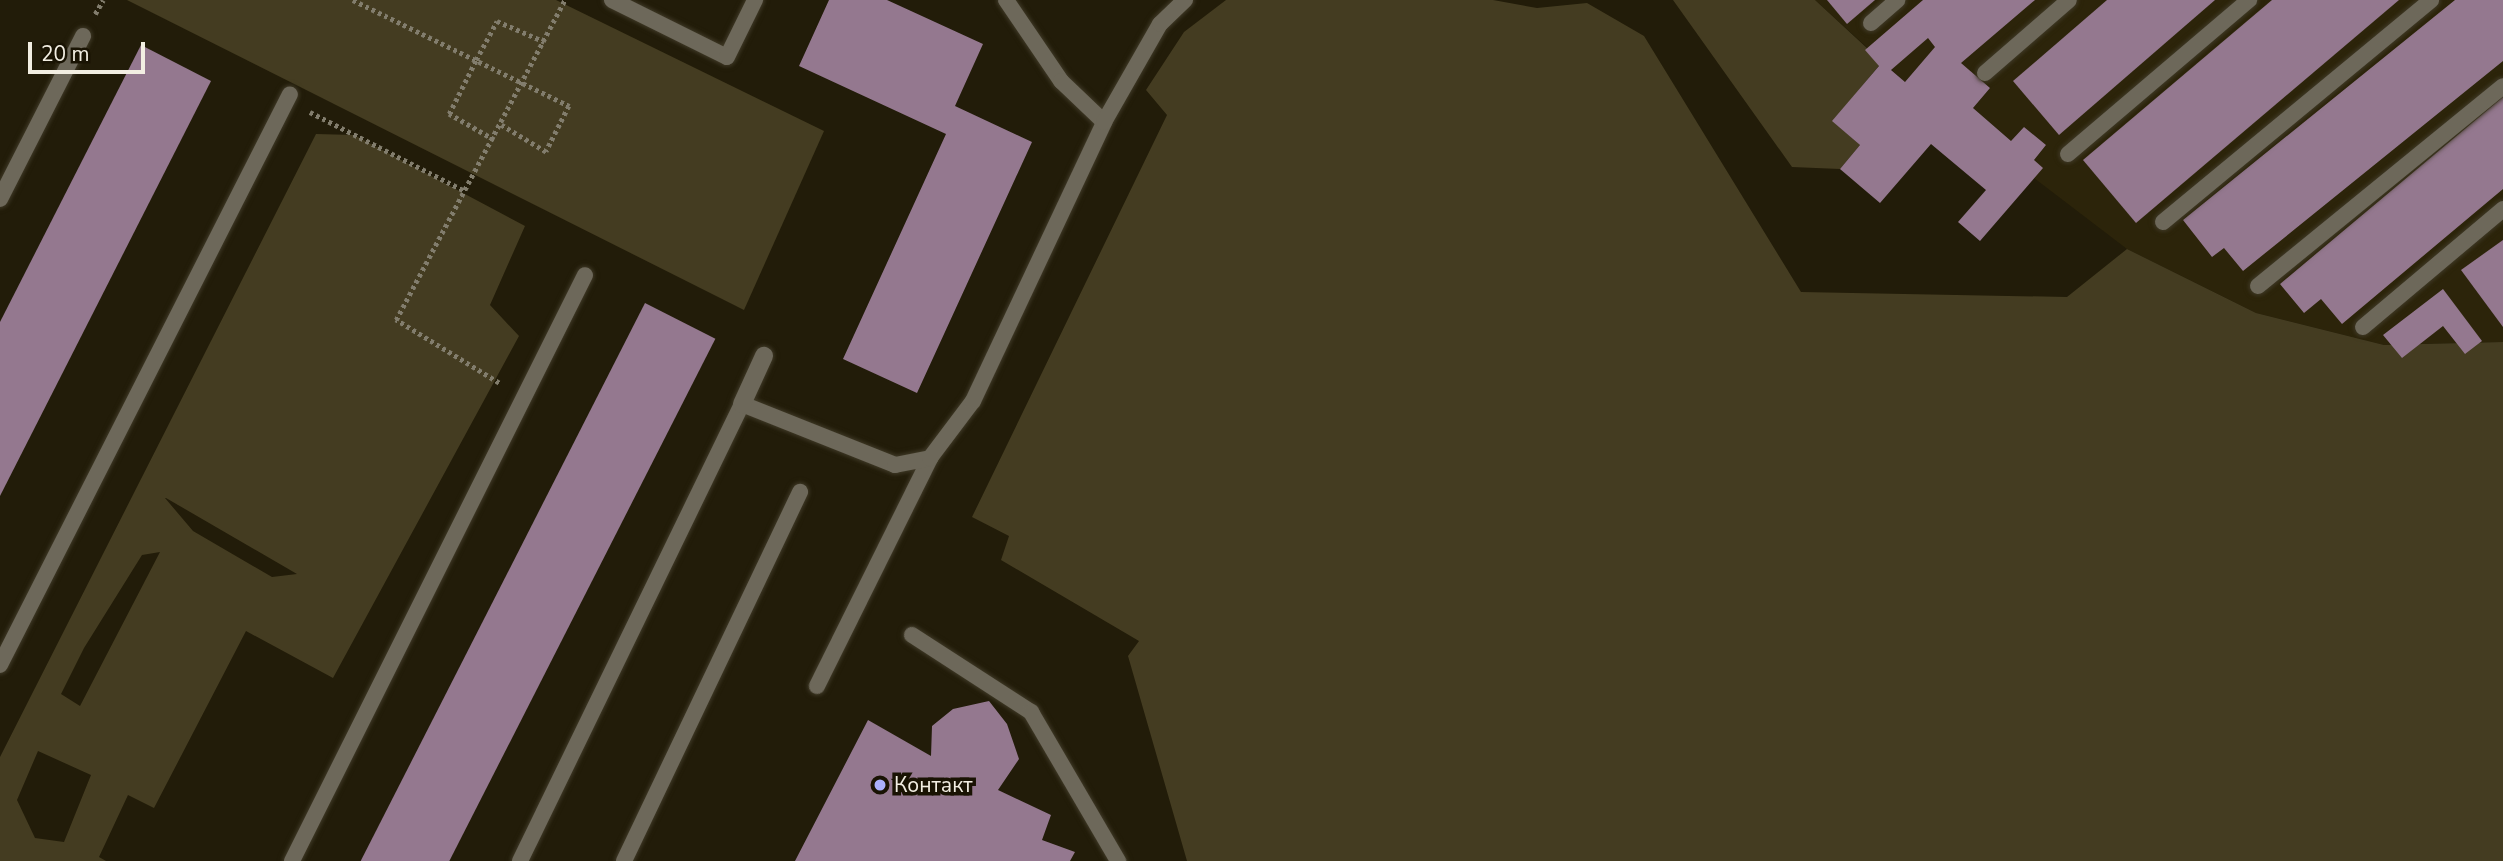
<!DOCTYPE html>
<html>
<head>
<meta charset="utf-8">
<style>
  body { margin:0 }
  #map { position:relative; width:2503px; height:861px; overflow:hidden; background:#221c09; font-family:"Nunito Sans",sans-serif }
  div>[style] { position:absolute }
  .built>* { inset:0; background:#2c240a }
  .green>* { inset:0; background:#443c21 }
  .building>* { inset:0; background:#94788f; transform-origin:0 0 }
  .path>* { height:4.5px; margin-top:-2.25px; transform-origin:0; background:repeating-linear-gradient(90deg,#827d6d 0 3.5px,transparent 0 7px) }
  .roads { filter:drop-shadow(0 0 2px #3f3927) drop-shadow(0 0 2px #3f3927) }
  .service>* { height:16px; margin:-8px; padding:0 8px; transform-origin:8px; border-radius:8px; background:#6d685a }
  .minor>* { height:18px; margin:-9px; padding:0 9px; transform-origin:9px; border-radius:9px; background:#6d685a }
  .dots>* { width:19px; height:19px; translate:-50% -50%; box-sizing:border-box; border:4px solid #191303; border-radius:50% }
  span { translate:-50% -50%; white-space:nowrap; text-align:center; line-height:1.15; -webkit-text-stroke:7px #191303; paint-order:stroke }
  .poi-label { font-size:21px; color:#f2eee2 }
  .left { translate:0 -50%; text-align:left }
  .scale { position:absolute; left:28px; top:42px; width:117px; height:32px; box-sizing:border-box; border:4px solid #f2eee2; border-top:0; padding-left:9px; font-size:21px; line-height:24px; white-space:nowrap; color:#f2eee2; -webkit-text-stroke:5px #191303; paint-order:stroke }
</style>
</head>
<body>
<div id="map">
  <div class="built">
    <div style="clip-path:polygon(1815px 0,2503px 0,2503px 342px,2384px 345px,2256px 313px,2127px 249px,2034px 178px,2034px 160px,2046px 145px,2024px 127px,2011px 141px,1973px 108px,1990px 88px,1938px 44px,1905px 82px)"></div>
  </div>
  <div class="green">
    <div style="clip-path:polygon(127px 0,556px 0,824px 131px,744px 310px)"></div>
    <div style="clip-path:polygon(1226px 0,1493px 0,1537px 8px,1587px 3px,1644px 36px,1801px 292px,2067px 297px,2127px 249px,2256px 313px,2384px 345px,2503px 342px,2503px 861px,1187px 861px,1128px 656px,1139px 641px,1001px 560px,1009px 536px,972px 517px,1167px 115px,1146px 90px,1184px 32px)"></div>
    <div style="clip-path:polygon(1673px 0,1815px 0,1882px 62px,1833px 121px,1860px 145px,1840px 169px,1792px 167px)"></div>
    <div style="clip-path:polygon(evenodd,316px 134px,354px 135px,525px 226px,490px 305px,519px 336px,333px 678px,246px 631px,154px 808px,128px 795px,99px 857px,106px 861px,0 861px,0 757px,316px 134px,165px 498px,166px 498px,297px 574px,272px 577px,193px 531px,165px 498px,316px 134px,160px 552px,80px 706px,61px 694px,84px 648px,142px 555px,160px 552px,316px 134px,38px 751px,91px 775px,64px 842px,35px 838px,17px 800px,38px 751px)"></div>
  </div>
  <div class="building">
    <div style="clip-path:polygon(829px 0,887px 0,983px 44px,955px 106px,1032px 142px,917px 393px,843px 359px,946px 134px,799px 66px)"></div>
    <div style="clip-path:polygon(1827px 0,1875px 0,1847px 24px)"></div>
    <div style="clip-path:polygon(evenodd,1923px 0,2035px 0,1961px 63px,1990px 88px,1973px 108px,2011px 141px,2024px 127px,2046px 145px,2034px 160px,2043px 168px,1980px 241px,1958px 222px,1986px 190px,1931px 144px,1880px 203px,1840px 169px,1860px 145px,1832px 121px,1879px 66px,1865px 50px,1923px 0,1928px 38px,1935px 47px,1905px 82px,1891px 70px,1928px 38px)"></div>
    <div style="clip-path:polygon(2107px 0,2215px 0,2059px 135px,2013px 81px)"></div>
    <div style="clip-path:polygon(2272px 0,2399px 0,2136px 223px,2083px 160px)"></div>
    <div style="clip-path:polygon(2455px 0,2503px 0,2503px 61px,2243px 271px,2224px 248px,2212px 257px,2183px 220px)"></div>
    <div style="clip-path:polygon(141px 45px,211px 81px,0 496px,0 322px)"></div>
    <div style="clip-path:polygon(2503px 97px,2503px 189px,2342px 324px,2321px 299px,2304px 313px,2280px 284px)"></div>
    <div style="clip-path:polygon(2503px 240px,2503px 327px,2461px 270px)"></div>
    <div style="clip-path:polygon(2443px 289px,2482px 341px,2465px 354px,2443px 326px,2402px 358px,2383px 335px)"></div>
    <div style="left:645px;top:303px;width:79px;height:626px;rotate:27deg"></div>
    <div style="clip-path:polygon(989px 701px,1007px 724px,1019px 759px,998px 790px,1051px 815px,1042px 840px,1075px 852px,1070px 861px,795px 861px,868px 720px,931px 756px,932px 726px,953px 709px)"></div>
  </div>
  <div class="path">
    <div style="left:353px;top:0;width:241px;rotate:26.1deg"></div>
    <div style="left:569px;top:106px;width:51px;rotate:116.6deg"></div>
    <div style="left:546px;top:152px;width:52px;rotate:-149deg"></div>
    <div style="left:95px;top:14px;width:16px;rotate:-60deg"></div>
    <div style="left:310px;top:112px;width:174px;rotate:27deg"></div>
    <div style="left:494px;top:140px;width:52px;rotate:-150deg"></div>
    <div style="left:449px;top:114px;width:60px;rotate:-63.4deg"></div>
    <div style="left:476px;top:60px;width:44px;rotate:-61.7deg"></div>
    <div style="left:497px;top:21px;width:52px;rotate:23.6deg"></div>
    <div style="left:499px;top:383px;width:121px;rotate:-148.5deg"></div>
    <div style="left:396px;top:320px;width:362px;rotate:-62.2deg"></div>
  </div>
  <div class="roads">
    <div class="service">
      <div style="left:612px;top:0;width:128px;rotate:26.4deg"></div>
      <div style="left:727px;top:57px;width:64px;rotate:-63.8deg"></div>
      <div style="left:1006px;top:0;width:98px;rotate:55.8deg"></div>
      <div style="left:1061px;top:81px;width:59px;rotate:43.6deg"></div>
      <div style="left:1871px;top:23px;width:35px;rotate:-41deg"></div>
      <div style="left:1985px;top:73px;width:111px;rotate:-41deg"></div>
      <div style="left:2068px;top:154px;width:238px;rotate:-40.4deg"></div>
      <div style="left:0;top:199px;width:183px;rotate:-63deg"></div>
      <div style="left:2163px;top:222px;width:348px;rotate:-39.6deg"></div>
      <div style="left:2258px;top:286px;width:316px;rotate:-39.2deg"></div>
      <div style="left:2363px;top:327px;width:183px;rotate:-40.1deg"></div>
      <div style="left:912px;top:635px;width:142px;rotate:32.9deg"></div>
      <div style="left:1031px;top:712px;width:173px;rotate:59.7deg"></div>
      <div style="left:0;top:665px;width:640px;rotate:-63.07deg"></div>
      <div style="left:817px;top:686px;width:254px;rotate:-63.6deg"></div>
      <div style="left:292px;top:861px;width:655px;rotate:-63.43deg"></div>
      <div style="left:520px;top:861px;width:508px;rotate:-64.09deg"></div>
      <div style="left:742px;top:404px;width:165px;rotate:21.7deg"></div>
      <div style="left:895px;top:465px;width:36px;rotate:-11deg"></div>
      <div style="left:930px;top:458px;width:71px;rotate:-53deg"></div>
      <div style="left:973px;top:401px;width:308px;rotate:-64.8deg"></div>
      <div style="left:1104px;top:122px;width:113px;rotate:-60.3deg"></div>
      <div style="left:1160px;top:24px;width:35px;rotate:-44deg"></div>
      <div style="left:624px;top:861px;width:409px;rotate:-64.5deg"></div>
    </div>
    <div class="minor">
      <div style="left:742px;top:404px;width:53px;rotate:-65.4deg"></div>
    </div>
  </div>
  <div class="dots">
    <div style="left:880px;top:785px;background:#aab0fc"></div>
  </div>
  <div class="poi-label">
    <span class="left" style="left:894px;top:785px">Контакт</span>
  </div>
  <div class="scale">20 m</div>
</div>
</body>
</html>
